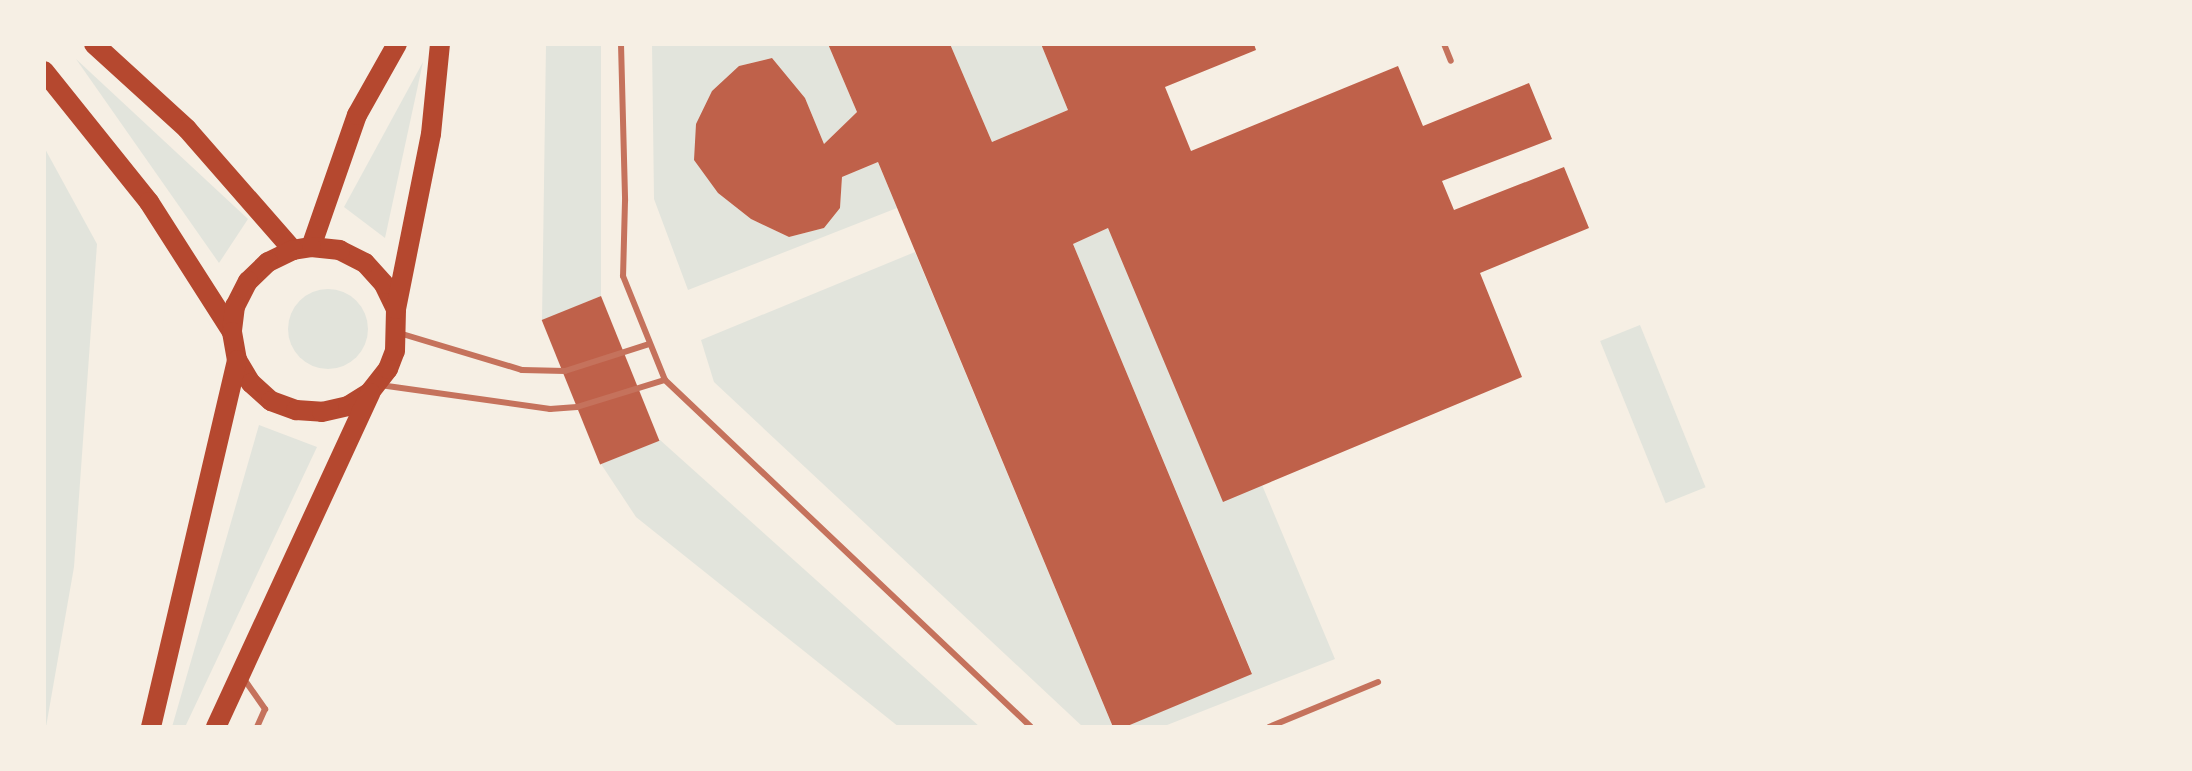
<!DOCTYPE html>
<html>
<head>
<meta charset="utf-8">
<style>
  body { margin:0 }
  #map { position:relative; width:2192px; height:771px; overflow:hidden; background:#f6efe4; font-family:Arial,sans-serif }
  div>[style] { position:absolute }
  .green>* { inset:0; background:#e2e4dc; transform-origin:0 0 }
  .round { border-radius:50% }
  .building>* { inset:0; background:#bf614a; transform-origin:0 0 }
  .service>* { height:6px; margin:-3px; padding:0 3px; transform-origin:3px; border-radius:3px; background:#c5725c }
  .primary>* { height:20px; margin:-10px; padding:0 10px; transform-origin:10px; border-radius:10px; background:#b5482f }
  span { translate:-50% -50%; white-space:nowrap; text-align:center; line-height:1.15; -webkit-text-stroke:8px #f6efe4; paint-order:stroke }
  .frame { position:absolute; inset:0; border:46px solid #f6efe4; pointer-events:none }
</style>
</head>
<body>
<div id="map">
  <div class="green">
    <i style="clip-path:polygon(546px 44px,601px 44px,601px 296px,542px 321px)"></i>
    <i style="clip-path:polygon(652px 44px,828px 44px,857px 112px,824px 144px,805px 98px,772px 58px,739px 66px,718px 193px,751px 219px,789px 237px,824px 228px,840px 208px,842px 177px,878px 162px,897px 208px,688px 290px,654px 199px)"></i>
    <i style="clip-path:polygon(950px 44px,1041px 44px,1068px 110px,992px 142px)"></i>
    <i style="clip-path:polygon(76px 59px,248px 219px,219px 263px)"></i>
    <i style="clip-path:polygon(423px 62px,385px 238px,344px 207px)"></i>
    <i style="clip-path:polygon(44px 147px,97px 244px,74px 567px,46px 727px)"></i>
    <i style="clip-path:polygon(1108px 228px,1262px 485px,1335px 659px,1162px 727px,1125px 727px,1252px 673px,1073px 244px)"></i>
    <i style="clip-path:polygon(915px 252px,1113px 727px,1083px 727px,714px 382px,701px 340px)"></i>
    <i class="round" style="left:288px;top:289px;width:80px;height:80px"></i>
    <i style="left:1640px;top:325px;width:175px;height:43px;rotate:68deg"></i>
    <i style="clip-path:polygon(259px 425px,317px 447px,185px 727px,172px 727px)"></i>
    <i style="clip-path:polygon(660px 440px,980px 727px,899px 727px,636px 517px,601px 464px)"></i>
  </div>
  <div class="building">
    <i style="clip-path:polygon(828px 44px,950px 44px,992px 142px,1068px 110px,1041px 44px,1254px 44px,1256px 50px,1165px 87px,1191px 151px,1398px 66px,1423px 126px,1529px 83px,1552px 139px,1442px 181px,1454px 210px,1564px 167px,1589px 228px,1480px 273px,1522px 377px,1223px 502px,1108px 228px,1073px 244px,1252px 674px,1125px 727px,1113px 727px,878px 162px,842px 177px,840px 208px,824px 228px,789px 237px,751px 219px,718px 193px,694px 160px,696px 124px,712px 91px,739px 66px,772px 58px,805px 98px,824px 144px,857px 112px)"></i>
    <i style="left:601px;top:296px;width:156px;height:64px;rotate:68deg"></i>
  </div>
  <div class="service">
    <i style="left:621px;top:44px;width:157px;rotate:88.5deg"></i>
    <i style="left:625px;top:201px;width:75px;rotate:91.5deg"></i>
    <i style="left:623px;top:276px;width:112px;rotate:68deg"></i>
    <i style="left:665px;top:380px;width:504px;rotate:43.47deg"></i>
    <i style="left:1444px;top:44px;width:18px;rotate:68deg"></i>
    <i style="left:399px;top:333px;width:128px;rotate:16.7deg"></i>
    <i style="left:522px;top:370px;width:43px;rotate:1.3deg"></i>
    <i style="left:565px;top:371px;width:88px;rotate:-17.8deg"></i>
    <i style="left:380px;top:385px;width:172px;rotate:8deg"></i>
    <i style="left:550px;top:409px;width:27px;rotate:-4deg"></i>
    <i style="left:577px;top:407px;width:92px;rotate:-17.1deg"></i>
    <i style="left:244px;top:679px;width:37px;rotate:55deg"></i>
    <i style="left:265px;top:709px;width:20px;rotate:114deg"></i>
    <i style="left:1269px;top:727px;width:118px;rotate:-22.4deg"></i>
  </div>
  <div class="primary">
    <i style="left:94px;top:44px;width:126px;rotate:42.4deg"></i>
    <i style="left:187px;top:129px;width:161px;rotate:48.8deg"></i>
    <i style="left:44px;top:71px;width:168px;rotate:51.3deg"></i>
    <i style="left:149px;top:202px;width:154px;rotate:57.4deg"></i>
    <i style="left:311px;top:247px;width:140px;rotate:-70.8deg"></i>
    <i style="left:357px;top:115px;width:81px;rotate:-60.6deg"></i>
    <i style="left:396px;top:309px;width:28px;rotate:-116deg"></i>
    <i style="left:384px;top:284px;width:28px;rotate:-132deg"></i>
    <i style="left:365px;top:263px;width:28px;rotate:-153deg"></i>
    <i style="left:340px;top:250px;width:29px;rotate:-174deg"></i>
    <i style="left:311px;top:247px;width:18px;rotate:171deg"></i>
    <i style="left:293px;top:250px;width:28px;rotate:154deg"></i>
    <i style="left:268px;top:262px;width:28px;rotate:136deg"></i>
    <i style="left:248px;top:281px;width:28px;rotate:117deg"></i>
    <i style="left:235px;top:306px;width:26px;rotate:97deg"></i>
    <i style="left:232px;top:332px;width:28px;rotate:80deg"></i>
    <i style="left:237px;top:360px;width:27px;rotate:59deg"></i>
    <i style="left:251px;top:383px;width:27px;rotate:42deg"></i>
    <i style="left:271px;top:401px;width:27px;rotate:20deg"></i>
    <i style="left:296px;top:410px;width:26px;rotate:4deg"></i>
    <i style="left:322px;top:412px;width:27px;rotate:-13deg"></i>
    <i style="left:348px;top:406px;width:26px;rotate:-32deg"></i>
    <i style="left:370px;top:392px;width:29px;rotate:-52deg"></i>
    <i style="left:388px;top:369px;width:19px;rotate:-69deg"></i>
    <i style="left:395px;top:351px;width:42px;rotate:-88.6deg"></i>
    <i style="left:396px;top:309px;width:178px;rotate:-78.7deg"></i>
    <i style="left:431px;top:134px;width:90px;rotate:-84.3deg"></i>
    <i style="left:151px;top:727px;width:377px;rotate:-76.8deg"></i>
    <i style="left:216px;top:727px;width:368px;rotate:-65.2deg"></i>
  </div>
  <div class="frame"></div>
</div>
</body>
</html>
